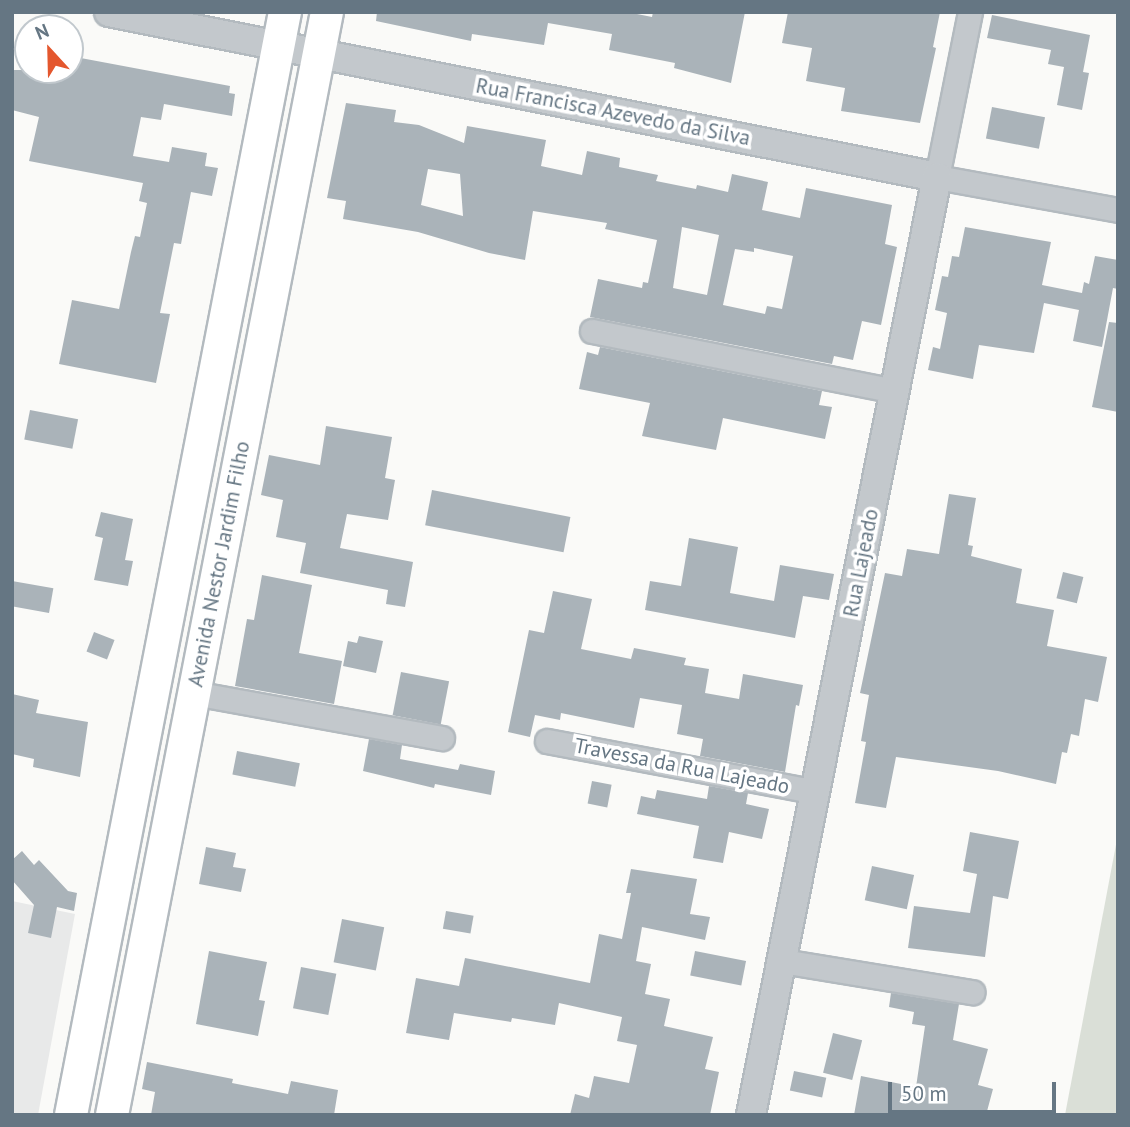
<!DOCTYPE html>
<html>
<head>
<meta charset="utf-8">
<style>
  body { margin:0 }
  #map { position:relative; width:1130px; height:1127px; overflow:hidden; background:#fafaf8; font-family:"PT Sans",sans-serif }
  div>[style] { position:absolute }
  .built>* { inset:0; background:#e8e9e9 }
  .green>* { inset:0; background:#dadfd7 }
  .building>* { inset:0; background:#aab3b9; transform-origin:0 0 }
  .roads { filter:drop-shadow(2px 0 #b3babf) drop-shadow(-2px 0 #b3babf) drop-shadow(0 2px #b3babf) drop-shadow(0 -2px #b3babf) }
  .minor>* { height:23px; margin:-11.5px; padding:0 11.5px; transform-origin:11.5px; border-radius:11.5px; background:#c3c8cc }
  .tertiary>* { height:28px; margin:-14px; padding:0 14px; transform-origin:14px; border-radius:14px; background:#c3c8cc }
  .secondary>* { height:32px; margin:-16px; padding:0 16px; transform-origin:16px; border-radius:16px; background:#fff }
  span { translate:-50% -50%; white-space:nowrap; text-align:center; line-height:1.15; -webkit-text-stroke:7px #fff; paint-order:stroke }
  .street-label { font-size:21px; color:#657683 }
  .frame { position:absolute; inset:0; border:14px solid #657683; pointer-events:none }
  .north { position:absolute; left:14px; top:14px; width:70px; height:70px; box-sizing:border-box; background:#fff; border:2px solid #c1c8cd; border-radius:50%; rotate:338deg; font-size:19px; font-weight:700; line-height:28px; text-align:center; color:#657683 }
  .north::after { content:''; display:block; margin:auto; width:24px; height:32px; background:#e4572e; clip-path:polygon(50% 0,100% 100%,50% 72%,0 100%) }
  .scale { position:absolute; left:888px; top:1082px; width:168px; height:32px; box-sizing:border-box; border:4px solid #657683; border-top:0; padding-left:9px; font-size:21px; line-height:24px; white-space:nowrap; color:#657683; -webkit-text-stroke:5px #fff; paint-order:stroke }
</style>
</head>
<body>
<div id="map">
  <div class="built">
    <i style="clip-path:polygon(12px 901px,75px 914px,38px 1115px,12px 1115px)"></i>
  </div>
  <div class="green">
    <i style="clip-path:polygon(1118px 834px,1118px 1115px,1065px 1115px)"></i>
  </div>
  <div class="building">
    <i style="clip-path:polygon(377px 12px,627px 12px,652px 17px,653px 12px,745px 12px,731px 83px,674px 68px,675px 63px,609px 50px,612px 34px,548px 23px,544px 45px,472px 34px,471px 41px,376px 21px)"></i>
    <i style="clip-path:polygon(788px 12px,940px 12px,933px 47px,936px 48px,920px 123px,841px 111px,845px 88px,806px 81px,812px 48px,782px 43px)"></i>
    <i style="clip-path:polygon(992px 15px,1090px 35px,1083px 72px,1089px 73px,1082px 110px,1057px 105px,1064px 67px,1048px 64px,1051px 50px,987px 38px)"></i>
    <i style="clip-path:polygon(70px 56px,230px 86px,229px 93px,235px 94px,232px 116px,164px 104px,161px 120px,141px 117px,133px 156px,169px 162px,172px 147px,207px 153px,205px 166px,218px 168px,212px 196px,191px 192px,181px 244px,174px 243px,160px 313px,170px 314px,156px 383px,59px 364px,72px 300px,119px 309px,131px 252px,135px 236px,140px 237px,147px 203px,139px 201px,143px 183px,29px 161px,39px 117px,12px 110px,12px 70px,70px 70px)"></i>
    <i style="clip-path:polygon(evenodd,346px 103px,396px 110px,394px 122px,419px 125px,464px 143px,467px 126px,546px 140px,541px 166px,582px 175px,587px 151px,620px 158px,619px 167px,658px 175px,656px 181px,696px 189px,697px 185px,728px 192px,732px 174px,768px 182px,762px 210px,800px 218px,806px 188px,892px 205px,885px 244px,897px 247px,881px 325px,862px 321px,853px 360px,834px 356px,832px 364px,590px 317px,598px 279px,642px 288px,643px 282px,648px 283px,657px 240px,605px 229px,607px 223px,533px 211px,525px 260px,489px 253px,418px 232px,343px 219px,346px 201px,327px 198px,346px 103px,428px 169px,460px 174px,463px 216px,421px 205px,428px 169px,346px 103px,682px 227px,719px 235px,707px 295px,673px 288px,682px 227px,346px 103px,754px 248px,793px 256px,782px 309px,767px 306px,765px 314px,723px 305px,735px 249px,754px 252px,754px 248px)"></i>
    <i style="left:992px;top:107px;width:54px;height:32px;rotate:11deg"></i>
    <i style="clip-path:polygon(965px 227px,1051px 242px,1042px 285px,1082px 293px,1084px 282px,1089px 284px,1095px 256px,1118px 260px,1118px 289px,1113px 288px,1102px 347px,1073px 341px,1079px 310px,1044px 303px,1034px 353px,979px 345px,973px 379px,928px 370px,933px 347px,940px 349px,947px 313px,935px 310px,942px 276px,948px 277px,952px 256px,959px 257px)"></i>
    <i style="clip-path:polygon(1109px 322px,1118px 323px,1118px 412px,1092px 407px)"></i>
    <i style="clip-path:polygon(600px 347px,822px 391px,819px 405px,832px 407px,825px 439px,723px 418px,716px 450px,642px 436px,650px 403px,579px 389px,587px 352px,598px 355px)"></i>
    <i style="left:30px;top:410px;width:49px;height:30px;rotate:11deg"></i>
    <i style="clip-path:polygon(326px 426px,392px 437px,385px 478px,395px 480px,388px 520px,347px 514px,340px 548px,413px 562px,405px 607px,386px 604px,388px 590px,300px 573px,306px 543px,276px 537px,283px 500px,261px 495px,269px 455px,320px 465px)"></i>
    <i style="left:432px;top:490px;width:141px;height:36px;rotate:11deg"></i>
    <i style="clip-path:polygon(949px 494px,976px 498px,968px 545px,973px 546px,971px 556px,1022px 569px,1016px 603px,1054px 610px,1047px 646px,1107px 657px,1098px 702px,1085px 699px,1079px 736px,1071px 734px,1067px 753px,1062px 752px,1056px 784px,998px 771px,896px 757px,886px 808px,855px 803px,866px 742px,861px 741px,869px 695px,860px 693px,885px 573px,902px 576px,907px 549px,939px 554px)"></i>
    <i style="clip-path:polygon(101px 512px,133px 519px,125px 560px,133px 561px,128px 586px,94px 580px,103px 538px,95px 536px)"></i>
    <i style="clip-path:polygon(689px 538px,738px 547px,730px 593px,774px 601px,780px 565px,834px 574px,829px 600px,803px 596px,795px 638px,645px 610px,650px 581px,681px 586px)"></i>
    <i style="left:1063px;top:572px;width:21px;height:27px;rotate:14deg"></i>
    <i style="clip-path:polygon(262px 575px,312px 585px,299px 653px,342px 661px,334px 704px,235px 686px,247px 619px,254px 620px)"></i>
    <i style="left:12px;top:581px;width:42px;height:25px;rotate:10deg"></i>
    <i style="clip-path:polygon(553px 591px,592px 599px,581px 649px,631px 659px,634px 648px,686px 658px,684px 665px,709px 669px,705px 693px,739px 699px,743px 674px,803px 685px,799px 706px,796px 705px,785px 772px,700px 756px,703px 739px,677px 734px,682px 705px,640px 698px,634px 728px,561px 713px,560px 720px,535px 715px,530px 737px,508px 732px,529px 630px,544px 633px)"></i>
    <i style="left:94px;top:632px;width:22px;height:21px;rotate:21deg"></i>
    <i style="clip-path:polygon(359px 636px,383px 641px,376px 673px,343px 666px,348px 641px,357px 643px)"></i>
    <i style="left:401px;top:672px;width:49px;height:44px;rotate:11deg"></i>
    <i style="clip-path:polygon(12px 694px,39px 700px,36px 713px,88px 722px,80px 777px,33px 767px,34px 759px,12px 754px)"></i>
    <i style="clip-path:polygon(369px 739px,402px 745px,400px 759px,458px 770px,460px 764px,495px 771px,491px 795px,435px 784px,434px 788px,363px 771px)"></i>
    <i style="left:237px;top:751px;width:64px;height:24px;rotate:11deg"></i>
    <i style="left:592px;top:781px;width:20px;height:23px;rotate:11deg"></i>
    <i style="clip-path:polygon(709px 786px,748px 793px,746px 804px,769px 809px,762px 839px,729px 832px,723px 863px,693px 858px,699px 826px,637px 814px,641px 796px,655px 799px,657px 790px,707px 799px)"></i>
    <i style="clip-path:polygon(970px 832px,1019px 841px,1008px 899px,993px 896px,985px 957px,908px 948px,914px 906px,970px 913px,977px 874px,963px 871px)"></i>
    <i style="clip-path:polygon(206px 847px,236px 853px,233px 867px,246px 869px,241px 892px,199px 884px)"></i>
    <i style="clip-path:polygon(22px 851px,34px 865px,39px 860px,68px 891px,77px 893px,74px 911px,57px 907px,51px 938px,28px 933px,34px 905px,12px 880px,12px 860px)"></i>
    <i style="left:872px;top:866px;width:43px;height:35px;rotate:12deg"></i>
    <i style="clip-path:polygon(631px 869px,697px 879px,690px 914px,710px 917px,705px 940px,642px 927px,636px 961px,651px 964px,645px 994px,670px 999px,664px 1026px,713px 1037px,705px 1069px,719px 1072px,710px 1115px,570px 1115px,575px 1094px,589px 1098px,594px 1076px,629px 1083px,637px 1045px,617px 1041px,622px 1017px,559px 1003px,555px 1025px,512px 1018px,511px 1022px,454px 1013px,449px 1040px,406px 1033px,416px 978px,459px 986px,465px 958px,590px 983px,599px 934px,622px 939px,631px 893px,626px 893px)"></i>
    <i style="left:446px;top:911px;width:28px;height:18px;rotate:10deg"></i>
    <i style="left:342px;top:919px;width:43px;height:44px;rotate:11deg"></i>
    <i style="clip-path:polygon(209px 951px,267px 962px,259px 1000px,265px 1001px,258px 1036px,196px 1024px)"></i>
    <i style="left:695px;top:951px;width:52px;height:25px;rotate:11deg"></i>
    <i style="left:301px;top:967px;width:36px;height:42px;rotate:11deg"></i>
    <i style="clip-path:polygon(891px 993px,959px 1004px,953px 1040px,988px 1049px,978px 1085px,993px 1089px,986px 1115px,854px 1115px,861px 1076px,916px 1087px,925px 1026px,912px 1024px,914px 1012px,889px 1007px)"></i>
    <i style="left:833px;top:1033px;width:30px;height:41px;rotate:14deg"></i>
    <i style="clip-path:polygon(147px 1062px,233px 1079px,232px 1083px,288px 1094px,291px 1081px,338px 1090px,334px 1115px,151px 1115px,155px 1092px,142px 1089px)"></i>
    <i style="left:794px;top:1071px;width:33px;height:20px;rotate:12deg"></i>
  </div>
  <div class="roads">
    <div class="minor">
      <i style="left:970px;top:12px;width:168px;rotate:101.3deg"></i>
      <i style="left:937px;top:177px;width:184px;rotate:10.3deg"></i>
      <i style="left:592px;top:331px;width:309px;rotate:11.2deg"></i>
      <i style="left:194px;top:693px;width:252px;rotate:10.3deg"></i>
      <i style="left:547px;top:741px;width:274px;rotate:10.7deg"></i>
      <i style="left:782px;top:961px;width:193px;rotate:9.3deg"></i>
    </div>
    <div class="tertiary">
      <i style="left:109px;top:12px;width:844px;rotate:11.27deg"></i>
      <i style="left:937px;top:177px;width:956px;rotate:101.22deg"></i>
    </div>
    <div class="secondary">
      <i style="left:71px;top:1115px;width:1124px;rotate:-79.02deg"></i>
      <i style="left:112px;top:1115px;width:1124px;rotate:-78.97deg"></i>
    </div>
  </div>
  <div class="street-label">
    <span style="left:613px;top:112px;rotate:11deg">Rua Francisca Azevedo da Silva</span>
    <span style="left:861px;top:563px;rotate:-79deg">Rua Lajeado</span>
    <span style="left:219px;top:564px;rotate:-79deg">Avenida Nestor Jardim Filho</span>
    <span style="left:682px;top:766px;rotate:11deg">Travessa da Rua Lajeado</span>
  </div>
  <div class="frame"></div>
  <div class="north">N</div>
  <div class="scale">50 m</div>
</div>
</body>
</html>
